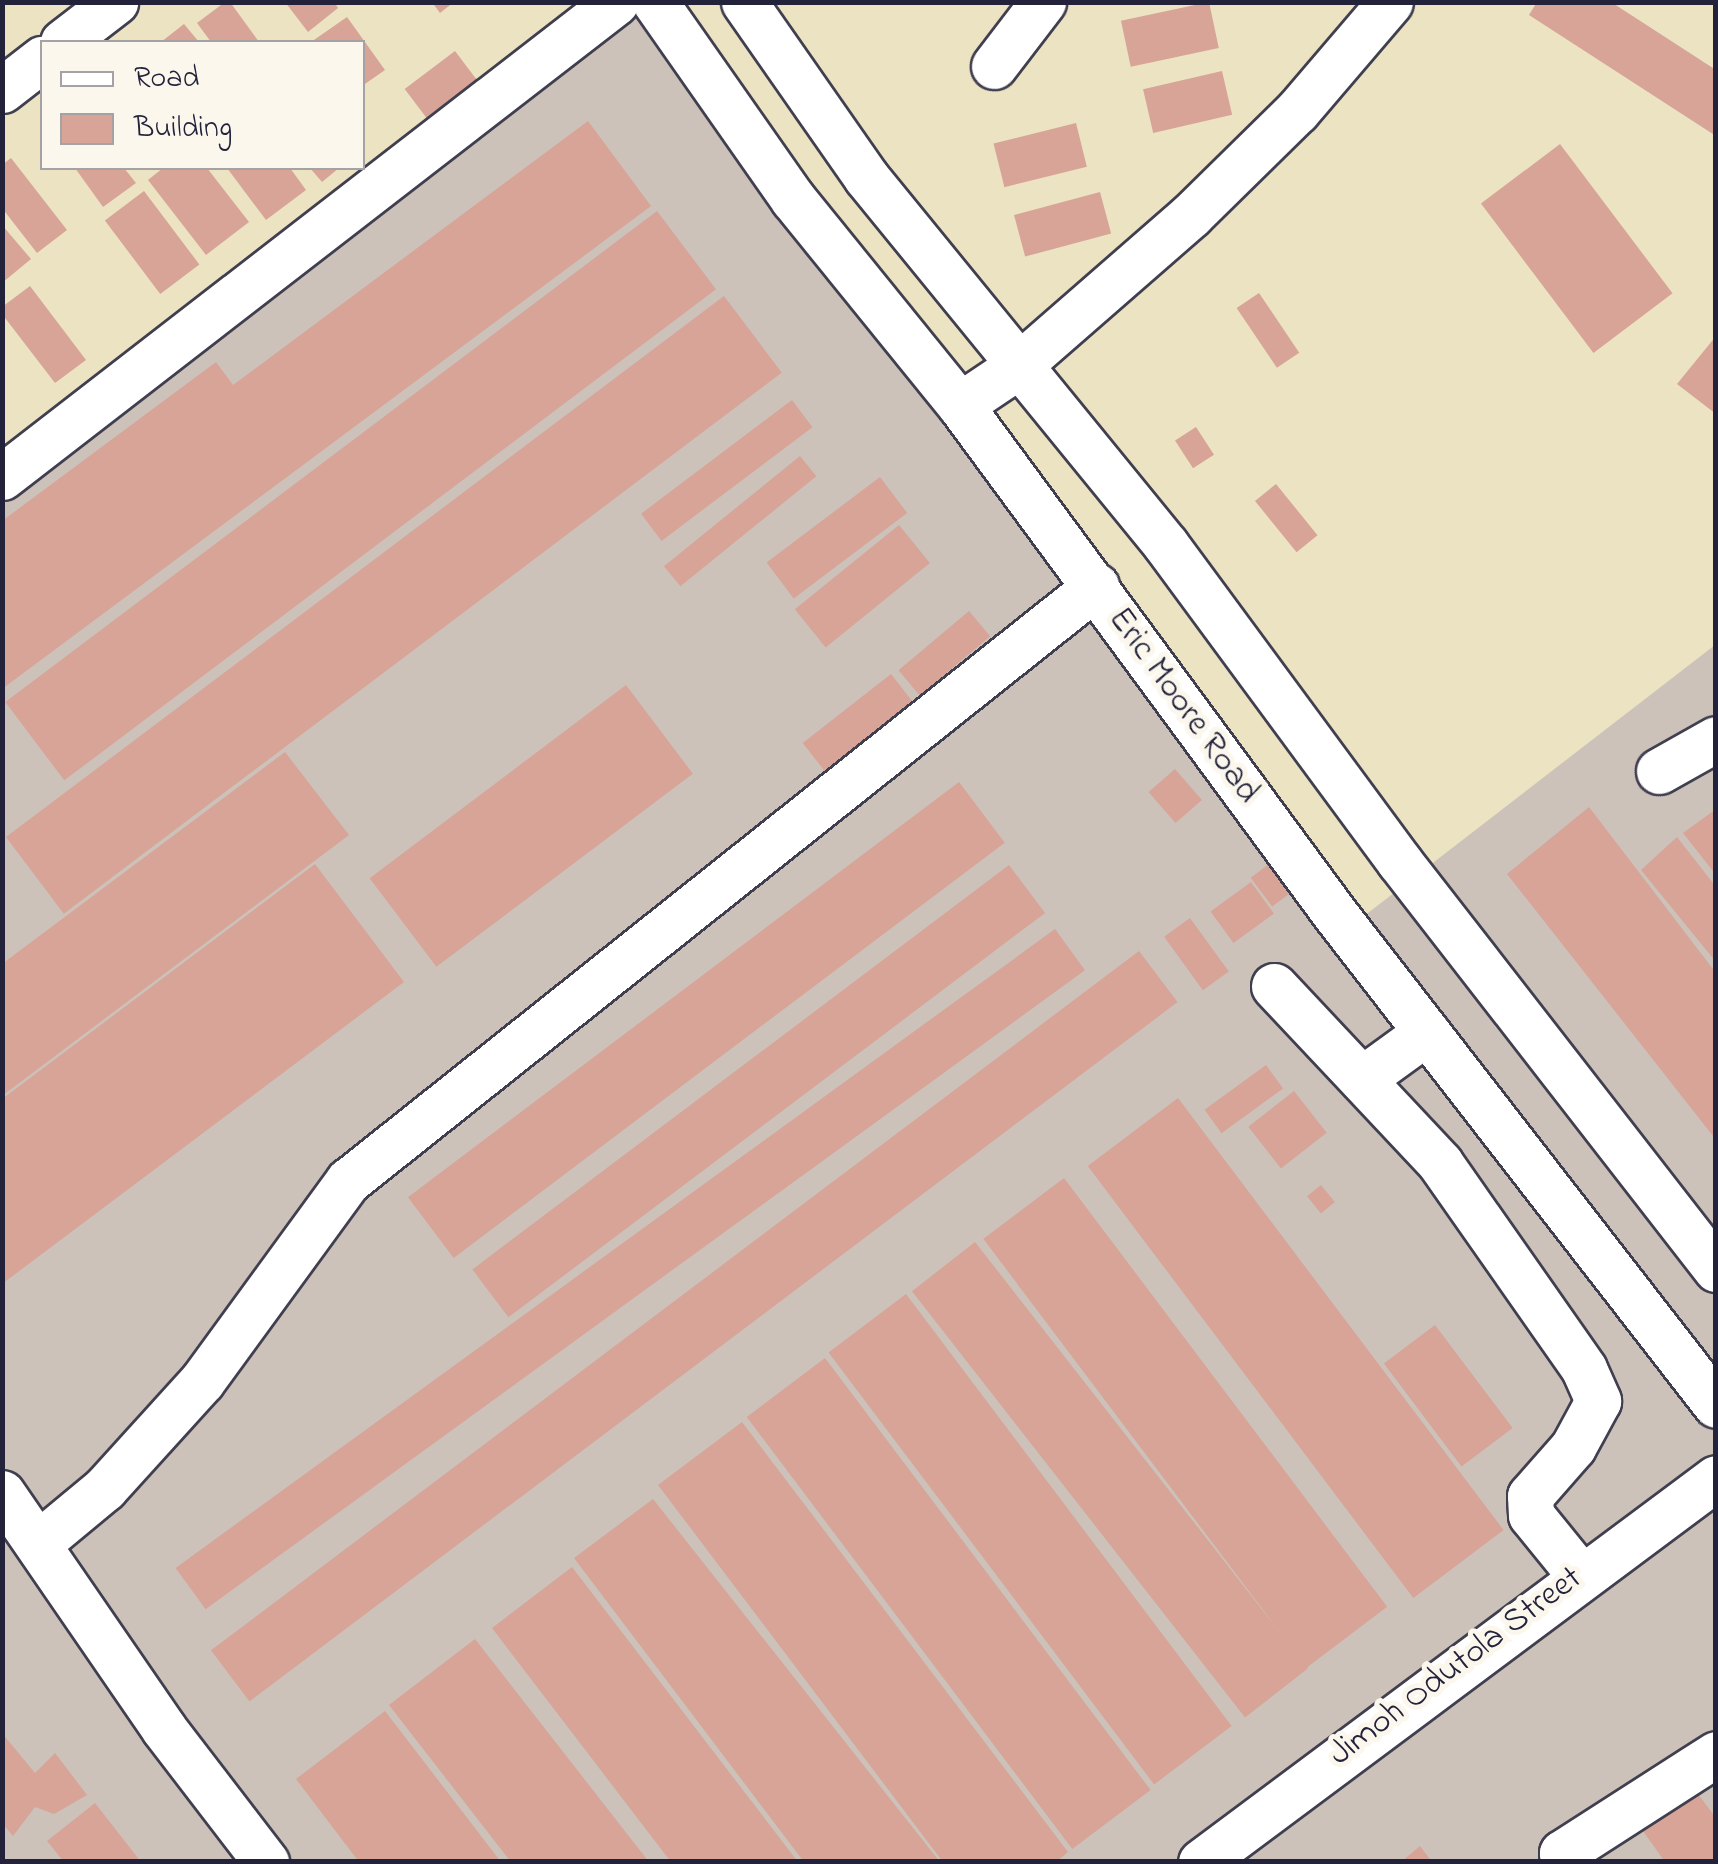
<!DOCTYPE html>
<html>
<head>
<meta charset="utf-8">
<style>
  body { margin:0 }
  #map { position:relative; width:1718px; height:1864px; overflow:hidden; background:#ece3c3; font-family:"Indie Flower",sans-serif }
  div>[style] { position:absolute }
  .industrial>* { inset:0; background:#ccc2b9 }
  .building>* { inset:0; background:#d7a497; transform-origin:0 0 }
  .roads { filter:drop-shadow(2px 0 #403f4f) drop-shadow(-2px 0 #403f4f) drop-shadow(0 2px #403f4f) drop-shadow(0 -2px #403f4f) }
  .minor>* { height:45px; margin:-22.5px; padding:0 22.5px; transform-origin:22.5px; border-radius:22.5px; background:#fff }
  span { translate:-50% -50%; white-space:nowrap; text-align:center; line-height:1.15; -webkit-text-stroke:10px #fbf7ec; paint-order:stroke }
  .street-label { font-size:35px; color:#22223b }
  .frame { position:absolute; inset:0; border:5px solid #22223b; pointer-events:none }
  .legend { position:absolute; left:40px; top:40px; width:325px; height:130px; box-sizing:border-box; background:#fbf7ec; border:2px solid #a4a2a5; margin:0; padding:12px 18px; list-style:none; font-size:30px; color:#22223b }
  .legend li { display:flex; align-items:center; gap:20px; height:50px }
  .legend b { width:50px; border:2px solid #a4a2a5 }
</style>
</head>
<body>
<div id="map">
  <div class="industrial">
    <i style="clip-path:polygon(585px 3px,648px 3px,1355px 923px,1715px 645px,1715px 1861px,3px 1862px,3px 446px)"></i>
  </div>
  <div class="building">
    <i style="clip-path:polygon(225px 2px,230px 2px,259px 42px,211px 42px,197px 23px)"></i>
    <i style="clip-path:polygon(285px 2px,334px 2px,338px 8px,308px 32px)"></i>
    <i style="clip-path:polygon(432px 2px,454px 2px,440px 13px)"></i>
    <i style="left:1209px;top:2px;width:47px;height:90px;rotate:78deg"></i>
    <i style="clip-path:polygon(1537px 2px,1611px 2px,1716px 70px,1716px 136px,1529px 15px)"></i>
    <i style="clip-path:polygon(347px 17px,385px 70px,362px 86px,362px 42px,311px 42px)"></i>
    <i style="clip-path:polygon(184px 24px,199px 42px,161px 42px)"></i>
    <i style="left:455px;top:51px;width:38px;height:63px;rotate:53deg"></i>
    <i style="left:1222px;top:71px;width:45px;height:81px;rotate:77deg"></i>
    <i style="clip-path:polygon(588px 121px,651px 206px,2px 689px,2px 521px,216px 362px,233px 385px)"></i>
    <i style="left:1076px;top:123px;width:45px;height:85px;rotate:76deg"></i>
    <i style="left:1560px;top:144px;width:187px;height:99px;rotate:53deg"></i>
    <i style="clip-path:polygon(11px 158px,67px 230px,37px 253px,2px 208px,2px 165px)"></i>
    <i style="clip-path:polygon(75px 168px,124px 168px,136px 183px,103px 207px)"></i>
    <i style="clip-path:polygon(163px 168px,207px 168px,249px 222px,206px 255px,148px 180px)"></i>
    <i style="clip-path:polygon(227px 168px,290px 168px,306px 190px,266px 220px)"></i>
    <i style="clip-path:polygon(310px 168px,339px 168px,322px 182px)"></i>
    <i style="left:144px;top:191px;width:92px;height:49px;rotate:53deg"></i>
    <i style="left:1100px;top:192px;width:43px;height:89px;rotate:75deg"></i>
    <i style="left:657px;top:211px;width:98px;height:816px;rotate:53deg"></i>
    <i style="clip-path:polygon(2px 225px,31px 259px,2px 283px)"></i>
    <i style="clip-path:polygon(30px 286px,86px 360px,55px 383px,2px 314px,2px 307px)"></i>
    <i style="left:1259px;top:293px;width:72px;height:27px;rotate:56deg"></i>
    <i style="left:724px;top:296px;width:96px;height:899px;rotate:53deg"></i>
    <i style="clip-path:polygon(1716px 336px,1716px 414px,1677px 384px)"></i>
    <i style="left:792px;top:400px;width:34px;height:189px;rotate:53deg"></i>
    <i style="left:1196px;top:427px;width:33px;height:25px;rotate:57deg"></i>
    <i style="left:800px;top:456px;width:26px;height:175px;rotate:51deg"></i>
    <i style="left:880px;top:477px;width:45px;height:142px;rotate:53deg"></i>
    <i style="left:1276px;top:484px;width:66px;height:27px;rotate:51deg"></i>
    <i style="left:899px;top:525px;width:49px;height:134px;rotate:51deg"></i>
    <i style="left:969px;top:611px;width:33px;height:92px;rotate:50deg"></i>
    <i style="left:891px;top:674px;width:39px;height:112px;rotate:52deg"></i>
    <i style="left:626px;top:685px;width:111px;height:321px;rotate:53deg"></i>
    <i style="clip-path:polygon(285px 752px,349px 835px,2px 1096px,2px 964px)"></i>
    <i style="left:1175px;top:769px;width:41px;height:35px;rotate:49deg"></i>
    <i style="left:959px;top:782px;width:76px;height:690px;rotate:53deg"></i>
    <i style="clip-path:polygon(1589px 807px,1716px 973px,1713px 1136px,1507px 874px)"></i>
    <i style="clip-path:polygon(1716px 809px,1716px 875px,1683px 833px)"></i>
    <i style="clip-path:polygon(1677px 837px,1716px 887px,1716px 962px,1641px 870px)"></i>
    <i style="clip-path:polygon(315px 864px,404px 982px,2px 1284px,2px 1099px)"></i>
    <i style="left:1269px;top:864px;width:36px;height:23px;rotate:53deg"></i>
    <i style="left:1009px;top:865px;width:60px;height:672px;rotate:53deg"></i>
    <i style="left:1251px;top:882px;width:39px;height:50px;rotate:54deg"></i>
    <i style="left:1190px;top:918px;width:66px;height:32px;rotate:54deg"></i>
    <i style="left:1055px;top:929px;width:51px;height:1087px;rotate:54deg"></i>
    <i style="left:1139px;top:951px;width:64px;height:1162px;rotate:53deg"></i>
    <i style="left:1266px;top:1065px;width:29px;height:76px;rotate:54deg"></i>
    <i style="left:1294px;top:1091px;width:53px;height:58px;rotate:52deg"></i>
    <i style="left:1178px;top:1098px;width:541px;height:113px;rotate:53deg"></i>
    <i style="left:1064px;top:1178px;width:537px;height:101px;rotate:53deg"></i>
    <i style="left:1321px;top:1185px;width:22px;height:18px;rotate:51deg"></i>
    <i style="left:975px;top:1242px;width:541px;height:80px;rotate:52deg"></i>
    <i style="left:906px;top:1294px;width:541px;height:97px;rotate:53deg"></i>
    <i style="left:1435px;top:1325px;width:129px;height:64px;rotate:53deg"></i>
    <i style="left:825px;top:1358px;width:541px;height:98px;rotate:53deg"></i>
    <i style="clip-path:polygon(742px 1422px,1068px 1852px,1056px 1862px,943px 1862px,658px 1485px)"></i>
    <i style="clip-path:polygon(653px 1499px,940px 1862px,804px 1862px,574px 1558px)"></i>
    <i style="clip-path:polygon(572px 1567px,798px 1862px,671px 1862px,492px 1628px)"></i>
    <i style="clip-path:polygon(475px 1639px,649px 1862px,511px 1862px,389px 1705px)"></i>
    <i style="clip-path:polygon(385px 1711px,501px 1862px,359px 1862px,296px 1779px)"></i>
    <i style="clip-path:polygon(2px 1733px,35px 1773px,55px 1753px,87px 1795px,54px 1814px,35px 1807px,13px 1836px,2px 1823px)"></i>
    <i style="clip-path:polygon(1692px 1786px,1716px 1818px,1716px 1862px,1665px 1862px,1638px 1824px)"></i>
    <i style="clip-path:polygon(95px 1803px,141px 1862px,64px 1862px,47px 1841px)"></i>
    <i style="clip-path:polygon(1420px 1846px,1432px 1862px,1401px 1862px)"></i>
  </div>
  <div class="roads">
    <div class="minor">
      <i style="left:655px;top:2px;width:241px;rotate:55deg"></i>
      <i style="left:793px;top:199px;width:265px;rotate:51deg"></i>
      <i style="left:960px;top:405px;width:632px;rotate:53.62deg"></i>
      <i style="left:1335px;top:914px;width:621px;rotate:52.19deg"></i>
      <i style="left:744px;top:2px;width:213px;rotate:55.1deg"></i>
      <i style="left:866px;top:177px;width:475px;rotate:50.8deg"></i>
      <i style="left:1166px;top:545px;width:393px;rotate:53.6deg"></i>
      <i style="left:1399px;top:861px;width:517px;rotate:52.15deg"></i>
      <i style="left:63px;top:42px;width:66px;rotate:-37.6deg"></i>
      <i style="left:994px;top:66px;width:81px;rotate:-52.6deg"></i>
      <i style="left:2px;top:90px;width:51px;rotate:-37.8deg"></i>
      <i style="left:960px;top:405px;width:70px;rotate:-33.9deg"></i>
      <i style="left:1018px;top:366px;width:230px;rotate:-41.1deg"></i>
      <i style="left:1191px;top:215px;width:148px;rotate:-44.5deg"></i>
      <i style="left:1297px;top:111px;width:143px;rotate:-49.5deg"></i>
      <i style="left:2px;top:477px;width:776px;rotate:-37.73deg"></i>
      <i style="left:1659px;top:771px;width:65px;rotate:-29.3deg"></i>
      <i style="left:1274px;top:986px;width:243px;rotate:46.8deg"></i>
      <i style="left:1440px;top:1163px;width:251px;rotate:55deg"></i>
      <i style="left:1584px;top:1369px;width:35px;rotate:66deg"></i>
      <i style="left:1598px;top:1401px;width:52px;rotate:118.5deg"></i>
      <i style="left:1573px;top:1447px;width:65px;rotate:131.3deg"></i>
      <i style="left:1530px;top:1496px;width:19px;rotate:87deg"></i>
      <i style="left:1531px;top:1515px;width:76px;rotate:50.9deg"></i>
      <i style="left:1362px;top:1079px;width:80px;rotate:-35.9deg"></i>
      <i style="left:2px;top:1493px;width:286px;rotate:55.5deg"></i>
      <i style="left:164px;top:1729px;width:168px;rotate:52.5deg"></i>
      <i style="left:40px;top:1542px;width:85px;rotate:-39.7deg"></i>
      <i style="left:105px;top:1488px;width:144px;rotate:-47.8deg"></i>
      <i style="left:202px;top:1381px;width:248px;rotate:-53.9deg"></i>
      <i style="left:348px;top:1181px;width:956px;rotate:-38.5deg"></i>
      <i style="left:1201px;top:1862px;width:642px;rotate:-36.71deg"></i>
      <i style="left:1570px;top:1862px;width:12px;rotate:-132deg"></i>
      <i style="left:1562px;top:1853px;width:183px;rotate:-32.7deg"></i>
    </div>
  </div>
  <div class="street-label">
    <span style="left:1183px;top:706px;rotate:54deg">Eric Moore Road</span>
    <span style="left:1456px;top:1667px;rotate:-37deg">Jimoh Odutola Street</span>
  </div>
  <div class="frame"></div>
  <ul class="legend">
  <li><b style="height:12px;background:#fff"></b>Road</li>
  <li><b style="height:28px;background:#d7a497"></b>Building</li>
  </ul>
</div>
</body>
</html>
